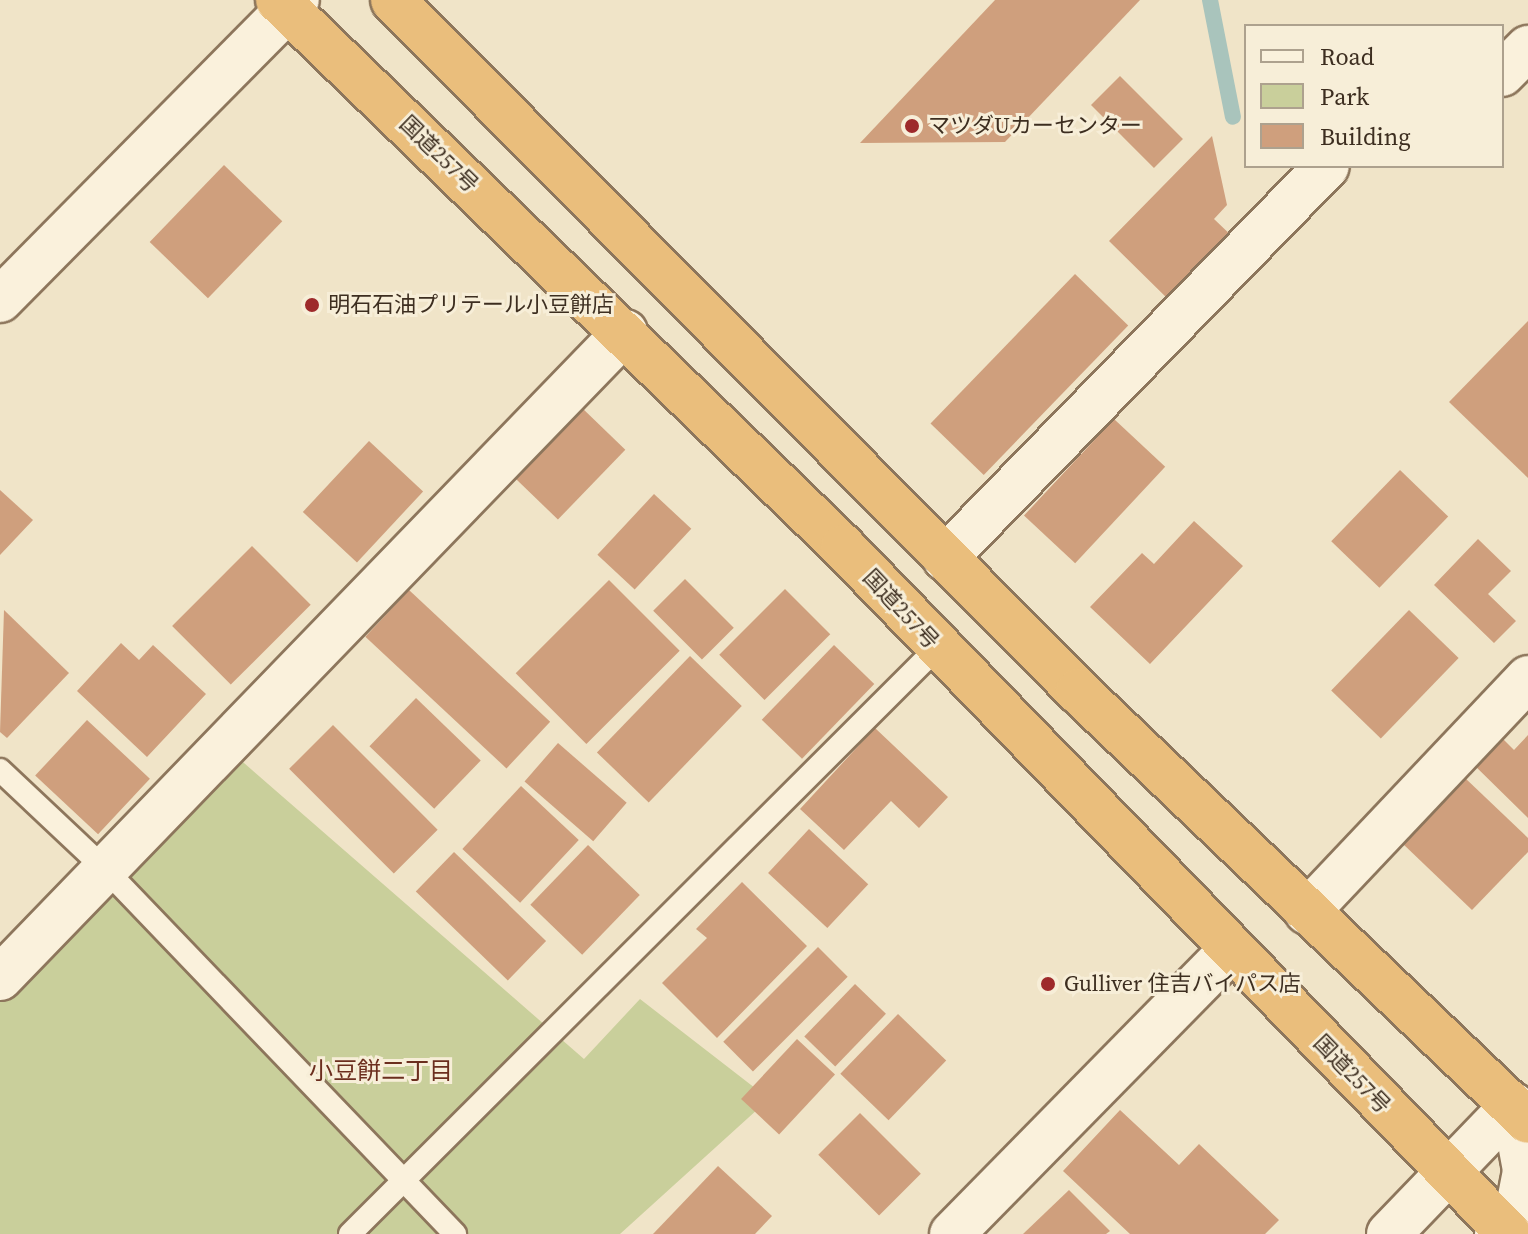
<!DOCTYPE html>
<html>
<head>
<meta charset="utf-8">
<style>
  body { margin:0 }
  #map { position:relative; width:1528px; height:1234px; overflow:hidden; background:#f0e4c8; font-family:"Source Serif 4","Noto Sans JP",serif }
  div>[style] { position:absolute }
  .green>* { inset:0; background:#c9cf9b }
  .stream>* { height:16px; margin:-8px; padding:0 8px; transform-origin:8px; border-radius:8px; background:#a9c4bc }
  .building>* { inset:0; background:#cf9f7d; transform-origin:0 0 }
  .roads { filter:drop-shadow(2px 0 #8d765c) drop-shadow(-2px 0 #8d765c) drop-shadow(0 2px #8d765c) drop-shadow(0 -2px #8d765c) }
  .service>* { height:22px; margin:-11px; padding:0 11px; transform-origin:11px; border-radius:11px; background:#faf1dc }
  .minor>* { height:44px; margin:-22px; padding:0 22px; transform-origin:22px; border-radius:22px; background:#faf1dc }
  .tertiary>* { height:44px; margin:-22px; padding:0 22px; transform-origin:22px; border-radius:22px; background:#faf1dc }
  .trunk>* { height:44px; margin:-22px; padding:0 22px; transform-origin:22px; border-radius:22px; background:#eabe7c }
  .dots>* { width:22px; height:22px; translate:-50% -50%; box-sizing:border-box; border:4px solid #f7eed8; border-radius:50% }
  span { translate:-50% -50%; white-space:nowrap; text-align:center; line-height:1.15; -webkit-text-stroke:6px #f7eed8; paint-order:stroke }
  .poi-label { font-size:22px; color:#3d2e20 }
  .left { translate:0 -50%; text-align:left }
  .street-label { font-size:22px; color:#3d2e20 }
  .neighbourhood-label { font-size:24px; color:#6b2e1e }
  .legend { position:absolute; left:1244px; top:24px; width:260px; height:144px; box-sizing:border-box; background:#f7eed8; border:2px solid #ada18e; margin:0; padding:10px 14px; list-style:none; font-size:24px; color:#3d2e20 }
  .legend li { display:flex; align-items:center; gap:16px; height:40px }
  .legend b { width:40px; border:2px solid #ada18e }
</style>
</head>
<body>
<div id="map">
  <div class="green">
    <i style="clip-path:polygon(236px 756px,584px 1059px,640px 999px,769px 1099px,620px 1234px,0 1234px,0 996px)"></i>
  </div>
  <div class="stream">
    <i style="left:1210px;top:0;width:119px;rotate:78.9deg"></i>
  </div>
  <div class="building">
    <i style="clip-path:polygon(995px 0,1140px 0,1005px 142px,860px 143px)"></i>
    <i style="left:1120px;top:76px;width:89px;height:41px;rotate:45deg"></i>
    <i style="clip-path:polygon(1212px 136px,1227px 205px,1214px 219px,1236px 240px,1174px 305px,1109px 241px)"></i>
    <i style="left:224px;top:165px;width:81px;height:107px;rotate:44deg"></i>
    <i style="left:1075px;top:274px;width:74px;height:208px;rotate:44deg"></i>
    <i style="clip-path:polygon(1528px 321px,1528px 478px,1449px 402px)"></i>
    <i style="left:580px;top:406px;width:63px;height:97px;rotate:44deg"></i>
    <i style="left:1114px;top:419px;width:70px;height:132px;rotate:43deg"></i>
    <i style="left:369px;top:441px;width:74px;height:97px;rotate:43deg"></i>
    <i style="left:1400px;top:470px;width:67px;height:99px;rotate:44deg"></i>
    <i style="clip-path:polygon(0 490px,33px 520px,0 555px)"></i>
    <i style="left:654px;top:494px;width:51px;height:83px;rotate:43deg"></i>
    <i style="clip-path:polygon(1194px 521px,1243px 566px,1150px 664px,1090px 607px,1142px 553px,1154px 564px)"></i>
    <i style="clip-path:polygon(1478px 539px,1511px 571px,1488px 594px,1516px 621px,1494px 643px,1434px 585px)"></i>
    <i style="left:252px;top:546px;width:83px;height:113px;rotate:45deg"></i>
    <i style="left:685px;top:579px;width:69px;height:45px;rotate:45deg"></i>
    <i style="left:609px;top:580px;width:100px;height:132px;rotate:45deg"></i>
    <i style="left:785px;top:589px;width:64px;height:93px;rotate:45deg"></i>
    <i style="left:409px;top:590px;width:193px;height:64px;rotate:43deg"></i>
    <i style="clip-path:polygon(4px 610px,69px 673px,7px 738px,0 732px)"></i>
    <i style="left:1409px;top:610px;width:69px;height:112px;rotate:44deg"></i>
    <i style="clip-path:polygon(121px 643px,139px 660px,153px 645px,206px 694px,147px 757px,77px 691px)"></i>
    <i style="left:834px;top:645px;width:56px;height:104px;rotate:44deg"></i>
    <i style="left:690px;top:656px;width:72px;height:134px;rotate:44deg"></i>
    <i style="left:416px;top:698px;width:90px;height:67px;rotate:44deg"></i>
    <i style="left:87px;top:720px;width:86px;height:76px;rotate:43deg"></i>
    <i style="left:333px;top:725px;width:148px;height:62px;rotate:45deg"></i>
    <i style="clip-path:polygon(875px 728px,948px 797px,919px 828px,891px 801px,844px 850px,800px 809px)"></i>
    <i style="clip-path:polygon(1498px 734px,1514px 750px,1528px 735px,1528px 818px,1470px 761px)"></i>
    <i style="left:558px;top:743px;width:91px;height:51px;rotate:41deg"></i>
    <i style="clip-path:polygon(1464px 777px,1528px 838px,1528px 852px,1472px 910px,1402px 843px)"></i>
    <i style="left:521px;top:786px;width:79px;height:86px;rotate:43deg"></i>
    <i style="left:809px;top:829px;width:81px;height:60px;rotate:43deg"></i>
    <i style="left:588px;top:845px;width:72px;height:83px;rotate:44deg"></i>
    <i style="left:454px;top:852px;width:128px;height:55px;rotate:44deg"></i>
    <i style="clip-path:polygon(742px 882px,807px 946px,717px 1038px,662px 983px,707px 938px,696px 929px)"></i>
    <i style="left:818px;top:947px;width:42px;height:134px;rotate:45deg"></i>
    <i style="left:855px;top:984px;width:43px;height:73px;rotate:44deg"></i>
    <i style="left:898px;top:1014px;width:67px;height:83px;rotate:44deg"></i>
    <i style="left:797px;top:1039px;width:52px;height:82px;rotate:43deg"></i>
    <i style="clip-path:polygon(1120px 1110px,1179px 1165px,1199px 1144px,1279px 1220px,1265px 1234px,1130px 1234px,1063px 1171px)"></i>
    <i style="left:860px;top:1113px;width:86px;height:59px;rotate:45deg"></i>
    <i style="clip-path:polygon(718px 1166px,772px 1216px,755px 1234px,653px 1234px)"></i>
    <i style="clip-path:polygon(1069px 1190px,1110px 1231px,1106px 1234px,1023px 1234px)"></i>
  </div>
  <div class="roads">
    <div class="service">
      <i style="left:0;top:770px;width:144px;rotate:43.3deg"></i>
      <i style="left:105px;top:869px;width:506px;rotate:46.2deg"></i>
      <i style="left:350px;top:1234px;width:829px;rotate:-44.95deg"></i>
    </div>
    <div class="minor">
      <i style="left:1502px;top:74px;width:37px;rotate:-45deg"></i>
      <i style="left:945px;top:558px;width:547px;rotate:-45.74deg"></i>
      <i style="left:1307px;top:912px;width:322px;rotate:-46.6deg"></i>
      <i style="left:0;top:978px;width:899px;rotate:-45.95deg"></i>
      <i style="left:952px;top:1234px;width:398px;rotate:-45.5deg"></i>
    </div>
    <div class="tertiary">
      <i style="left:0;top:300px;width:422px;rotate:-45.3deg"></i>
      <i style="left:1389px;top:1234px;width:179px;rotate:-46.1deg"></i>
      <i style="left:1497px;top:1234px;width:39px;rotate:-55deg"></i>
      <i style="left:1519px;top:1202px;width:33px;rotate:-79deg"></i>
      <i style="left:1525px;top:1170px;width:66px;rotate:-100.5deg"></i>
    </div>
    <div class="trunk">
      <i style="left:278px;top:0;width:786px;rotate:44.07deg"></i>
      <i style="left:843px;top:547px;width:957px;rotate:45.89deg"></i>
      <i style="left:393px;top:0;width:973px;rotate:45.25deg"></i>
      <i style="left:1078px;top:691px;width:622px;rotate:43.7deg"></i>
    </div>
  </div>
  <div class="dots">
    <i style="left:912px;top:126px;background:#9e2a2b"></i>
    <i style="left:312px;top:305px;background:#9e2a2b"></i>
    <i style="left:1048px;top:984px;background:#9e2a2b"></i>
  </div>
  <div class="poi-label">
    <span class="left" style="left:928px;top:126px">マツダUカーセンター</span>
    <span class="left" style="left:328px;top:305px">明石石油プリテール小豆餅店</span>
    <span class="left" style="left:1064px;top:984px">Gulliver 住吉バイパス店</span>
  </div>
  <div class="street-label">
    <span style="left:439px;top:154px;rotate:44deg">国道257号</span>
    <span style="left:901px;top:609px;rotate:47deg">国道257号</span>
    <span style="left:1352px;top:1074px;rotate:46deg">国道257号</span>
  </div>
  <div class="neighbourhood-label">
    <span style="left:381px;top:1071px">小豆餅二丁目</span>
  </div>
  <ul class="legend">
  <li><b style="height:10px;background:#faf1dc"></b>Road</li>
  <li><b style="height:22px;background:#c9cf9b"></b>Park</li>
  <li><b style="height:22px;background:#cf9f7d"></b>Building</li>
  </ul>
</div>
</body>
</html>
